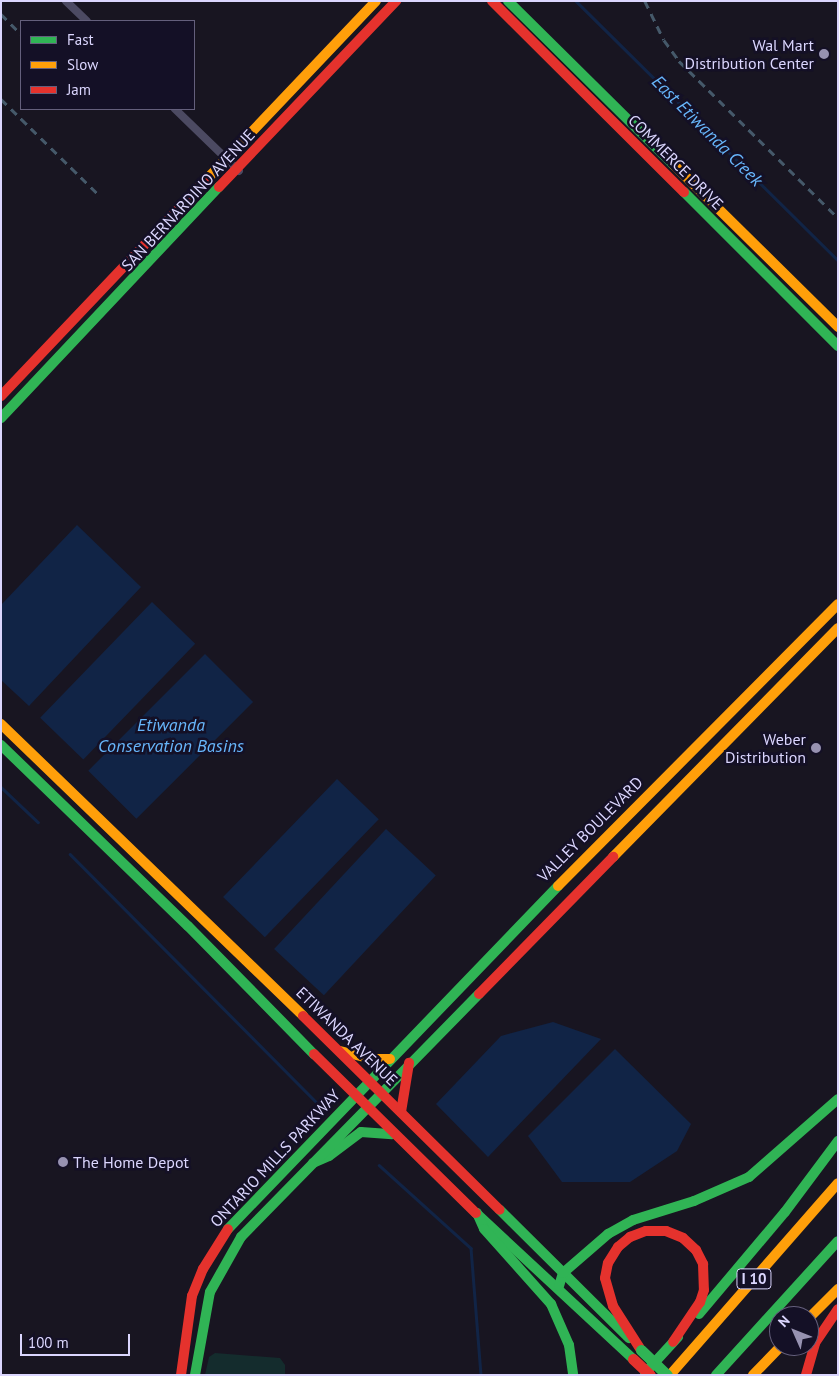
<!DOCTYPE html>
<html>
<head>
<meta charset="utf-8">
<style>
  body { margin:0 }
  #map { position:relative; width:839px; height:1376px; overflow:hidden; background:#181521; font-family:"PT Sans",sans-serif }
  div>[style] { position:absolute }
  .green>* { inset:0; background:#142c2d }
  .water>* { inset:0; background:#112446; transform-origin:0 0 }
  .stream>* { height:2.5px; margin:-1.25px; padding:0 1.25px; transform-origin:1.25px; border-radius:1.25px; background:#112446 }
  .street>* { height:8px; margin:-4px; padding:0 4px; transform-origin:4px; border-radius:4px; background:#4c4a62 }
  .fast>* { height:10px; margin:-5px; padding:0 5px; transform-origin:5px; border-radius:5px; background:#30b455 }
  .slow>* { height:10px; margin:-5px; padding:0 5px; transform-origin:5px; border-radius:5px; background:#ff9f0a }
  .jam>* { height:10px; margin:-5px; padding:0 5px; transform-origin:5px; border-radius:5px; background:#e5322d }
  .rail>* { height:2.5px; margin-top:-1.25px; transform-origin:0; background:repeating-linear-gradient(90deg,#45596a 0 8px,transparent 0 14px) }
  .fast-bridge>* { height:11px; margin:-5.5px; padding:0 5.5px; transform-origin:5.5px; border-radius:5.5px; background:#30b455 }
  .jam-bridge>* { height:11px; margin:-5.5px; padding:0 5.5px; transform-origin:5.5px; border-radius:5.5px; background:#e5322d }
  .dots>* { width:14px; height:14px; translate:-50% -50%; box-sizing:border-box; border:2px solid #141026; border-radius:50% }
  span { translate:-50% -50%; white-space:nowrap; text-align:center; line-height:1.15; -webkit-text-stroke:5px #141026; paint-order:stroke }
  .shield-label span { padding:1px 4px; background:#141026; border:1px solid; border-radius:4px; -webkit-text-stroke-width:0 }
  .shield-label { font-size:15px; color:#dbd6fe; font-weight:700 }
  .poi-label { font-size:16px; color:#dbd6fe }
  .right { translate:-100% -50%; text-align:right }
  .left { translate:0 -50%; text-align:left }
  .street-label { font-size:16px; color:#dbd6fe }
  .water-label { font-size:18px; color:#67b6fb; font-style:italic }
  .frame { position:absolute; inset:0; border:2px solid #dbd6fe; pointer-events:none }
  .legend { position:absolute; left:20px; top:20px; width:175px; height:90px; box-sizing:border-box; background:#141026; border:1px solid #645f7c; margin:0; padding:6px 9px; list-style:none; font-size:15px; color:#dbd6fe }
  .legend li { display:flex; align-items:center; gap:10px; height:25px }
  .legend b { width:25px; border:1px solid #645f7c }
  .north { position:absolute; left:769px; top:1306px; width:50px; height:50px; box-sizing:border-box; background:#141026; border:1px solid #645f7c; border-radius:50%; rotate:314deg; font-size:14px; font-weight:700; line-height:20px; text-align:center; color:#dbd6fe }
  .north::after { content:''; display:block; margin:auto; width:18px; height:22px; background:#9792b1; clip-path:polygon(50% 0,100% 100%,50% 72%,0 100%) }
  .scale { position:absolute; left:20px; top:1334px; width:110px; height:22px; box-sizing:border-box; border:2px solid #dbd6fe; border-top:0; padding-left:6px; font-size:15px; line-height:18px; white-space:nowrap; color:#dbd6fe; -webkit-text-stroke:4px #141026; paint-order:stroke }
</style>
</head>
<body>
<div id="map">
  <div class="green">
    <i style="clip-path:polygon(215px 1353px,280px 1358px,285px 1365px,285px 1375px,205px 1375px,209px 1357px)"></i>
  </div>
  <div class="water">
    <i style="clip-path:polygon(77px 525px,141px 587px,29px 706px,1px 680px,1px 605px)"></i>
    <i style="left:152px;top:602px;width:60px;height:161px;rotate:44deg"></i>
    <i style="left:205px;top:654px;width:68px;height:165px;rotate:45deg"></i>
    <i style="left:337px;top:779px;width:58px;height:164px;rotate:44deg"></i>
    <i style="left:386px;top:829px;width:68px;height:164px;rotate:43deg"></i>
    <i style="clip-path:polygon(553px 1022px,601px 1039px,488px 1157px,436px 1104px,501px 1036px)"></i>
    <i style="clip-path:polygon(615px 1049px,691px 1124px,677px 1151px,630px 1182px,562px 1182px,528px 1136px)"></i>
  </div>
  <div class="stream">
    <i style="left:576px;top:1px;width:368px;rotate:44.7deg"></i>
    <i style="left:1px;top:787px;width:51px;rotate:43.4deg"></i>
    <i style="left:70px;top:854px;width:354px;rotate:45.2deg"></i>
    <i style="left:379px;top:1165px;width:124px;rotate:42.1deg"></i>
    <i style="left:471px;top:1248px;width:127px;rotate:85.5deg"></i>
  </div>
  <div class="street">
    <i style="left:66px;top:1px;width:29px;rotate:44deg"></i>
    <i style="left:175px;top:109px;width:89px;rotate:44.1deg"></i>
  </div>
  <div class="fast">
    <i style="left:508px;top:1px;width:233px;rotate:44.7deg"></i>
    <i style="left:684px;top:192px;width:218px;rotate:45deg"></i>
    <i style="left:1px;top:418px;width:318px;rotate:-46.7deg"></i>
    <i style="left:1px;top:745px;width:260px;rotate:44.1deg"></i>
    <i style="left:188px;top:926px;width:180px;rotate:45.5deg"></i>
    <i style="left:313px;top:1163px;width:17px;rotate:-24deg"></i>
    <i style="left:329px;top:1156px;width:40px;rotate:-37deg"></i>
    <i style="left:361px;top:1132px;width:31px;rotate:4deg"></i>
    <i style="left:500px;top:1210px;width:182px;rotate:44.8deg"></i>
    <i style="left:476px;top:1213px;width:214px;rotate:42.9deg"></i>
    <i style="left:477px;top:1213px;width:17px;rotate:66deg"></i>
    <i style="left:484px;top:1229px;width:101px;rotate:48.2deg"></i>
    <i style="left:551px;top:1304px;width:45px;rotate:66.3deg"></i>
    <i style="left:569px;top:1345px;width:30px;rotate:82deg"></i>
    <i style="left:228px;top:1229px;width:476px;rotate:-46.1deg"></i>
    <i style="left:559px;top:1286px;width:14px;rotate:-73deg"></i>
    <i style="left:563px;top:1273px;width:60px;rotate:-40.9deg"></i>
    <i style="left:608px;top:1234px;width:29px;rotate:-29deg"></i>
    <i style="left:633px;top:1220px;width:64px;rotate:-17.3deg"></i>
    <i style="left:694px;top:1201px;width:60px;rotate:-23.6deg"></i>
    <i style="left:749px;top:1177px;width:118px;rotate:-41.2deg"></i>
    <i style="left:699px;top:1314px;width:133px;rotate:-49.9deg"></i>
    <i style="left:785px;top:1212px;width:89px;rotate:-53.3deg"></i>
    <i style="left:645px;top:1373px;width:49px;rotate:-47.5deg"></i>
    <i style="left:195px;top:1375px;width:84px;rotate:-79.8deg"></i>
    <i style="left:210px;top:1292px;width:63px;rotate:-60.6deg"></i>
    <i style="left:241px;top:1237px;width:340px;rotate:-45.6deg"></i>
    <i style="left:716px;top:1375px;width:181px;rotate:-47.7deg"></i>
  </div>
  <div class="slow">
    <i style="left:674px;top:165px;width:231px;rotate:44.6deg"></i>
    <i style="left:208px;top:178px;width:244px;rotate:-46.5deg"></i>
    <i style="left:1px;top:724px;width:420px;rotate:44deg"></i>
    <i style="left:613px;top:857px;width:321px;rotate:-45.5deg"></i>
    <i style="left:558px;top:886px;width:397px;rotate:-45.2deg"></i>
    <i style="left:340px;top:1051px;width:34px;rotate:14deg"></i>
    <i style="left:373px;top:1059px;width:17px"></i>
    <i style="left:809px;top:1318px;width:41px;rotate:-45deg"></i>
    <i style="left:670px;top:1375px;width:255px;rotate:-48.8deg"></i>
    <i style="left:753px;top:1375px;width:40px;rotate:-46deg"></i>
  </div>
  <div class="jam">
    <i style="left:492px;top:1px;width:271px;rotate:44.9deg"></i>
    <i style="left:219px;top:187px;width:257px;rotate:-46.4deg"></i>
    <i style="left:1px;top:396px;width:301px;rotate:-46.5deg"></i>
    <i style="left:479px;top:994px;width:192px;rotate:-45.6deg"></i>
    <i style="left:303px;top:1016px;width:276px;rotate:44.6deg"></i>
    <i style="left:314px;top:1054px;width:227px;rotate:44.5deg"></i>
    <i style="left:401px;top:1112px;width:50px;rotate:-80.7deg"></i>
    <i style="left:641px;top:1350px;width:52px;rotate:-122.5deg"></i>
    <i style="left:613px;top:1306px;width:29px;rotate:-106deg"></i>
    <i style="left:605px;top:1278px;width:15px;rotate:-79deg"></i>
    <i style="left:608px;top:1263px;width:19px;rotate:-58deg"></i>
    <i style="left:618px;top:1247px;width:16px;rotate:-40deg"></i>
    <i style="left:630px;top:1237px;width:17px;rotate:-21deg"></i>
    <i style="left:646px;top:1231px;width:20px"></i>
    <i style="left:666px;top:1231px;width:18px;rotate:22deg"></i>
    <i style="left:683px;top:1238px;width:18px;rotate:43deg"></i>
    <i style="left:696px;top:1250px;width:16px;rotate:63deg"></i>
    <i style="left:703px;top:1264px;width:26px;rotate:88deg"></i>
    <i style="left:704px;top:1290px;width:13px;rotate:108deg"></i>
    <i style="left:700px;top:1302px;width:48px;rotate:124deg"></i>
    <i style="left:181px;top:1375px;width:80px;rotate:-82.1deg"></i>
    <i style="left:192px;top:1296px;width:29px;rotate:-68deg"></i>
    <i style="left:203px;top:1269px;width:47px;rotate:-58deg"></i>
    <i style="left:806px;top:1375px;width:33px;rotate:-74deg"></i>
    <i style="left:815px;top:1343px;width:41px;rotate:-55.9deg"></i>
  </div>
  <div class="rail">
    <i style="left:645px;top:1px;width:43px;rotate:64deg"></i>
    <i style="left:664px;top:40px;width:26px;rotate:54deg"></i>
    <i style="left:679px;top:61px;width:223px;rotate:44.6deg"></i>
    <i style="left:1px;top:14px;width:28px;rotate:45deg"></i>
    <i style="left:1px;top:99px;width:137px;rotate:44.4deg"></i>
  </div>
  <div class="fast-bridge">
    <i style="left:641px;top:1350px;width:36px;rotate:44deg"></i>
  </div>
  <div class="jam-bridge">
    <i style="left:633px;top:1359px;width:23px;rotate:43deg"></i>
  </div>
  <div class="dots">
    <i style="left:824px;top:54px;background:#9792b1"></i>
    <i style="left:816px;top:748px;background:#9792b1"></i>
    <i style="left:63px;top:1162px;background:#9792b1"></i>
  </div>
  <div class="shield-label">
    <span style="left:754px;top:1279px">I 10</span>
  </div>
  <div class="poi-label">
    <span class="right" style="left:814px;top:54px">Wal Mart<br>Distribution Center</span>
    <span class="right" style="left:806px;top:748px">Weber<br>Distribution</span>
    <span class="left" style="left:73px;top:1162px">The Home Depot</span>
  </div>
  <div class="street-label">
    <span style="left:676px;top:162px;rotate:45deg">COMMERCE DRIVE</span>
    <span style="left:188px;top:200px;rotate:-47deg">SAN BERNARDINO AVENUE</span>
    <span style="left:590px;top:829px;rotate:-45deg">VALLEY BOULEVARD</span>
    <span style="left:347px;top:1036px;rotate:44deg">ETIWANDA AVENUE</span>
    <span style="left:275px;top:1158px;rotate:-47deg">ONTARIO MILLS PARKWAY</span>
  </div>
  <div class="water-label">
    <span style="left:707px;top:131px;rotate:45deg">East Etiwanda Creek</span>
    <span style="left:171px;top:736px">Etiwanda<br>Conservation Basins</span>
  </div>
  <div class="frame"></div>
  <ul class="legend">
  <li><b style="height:6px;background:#30b455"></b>Fast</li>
  <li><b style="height:6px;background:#ff9f0a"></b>Slow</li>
  <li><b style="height:6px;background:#e5322d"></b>Jam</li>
  </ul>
  <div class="north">N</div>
  <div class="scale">100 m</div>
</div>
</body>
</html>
